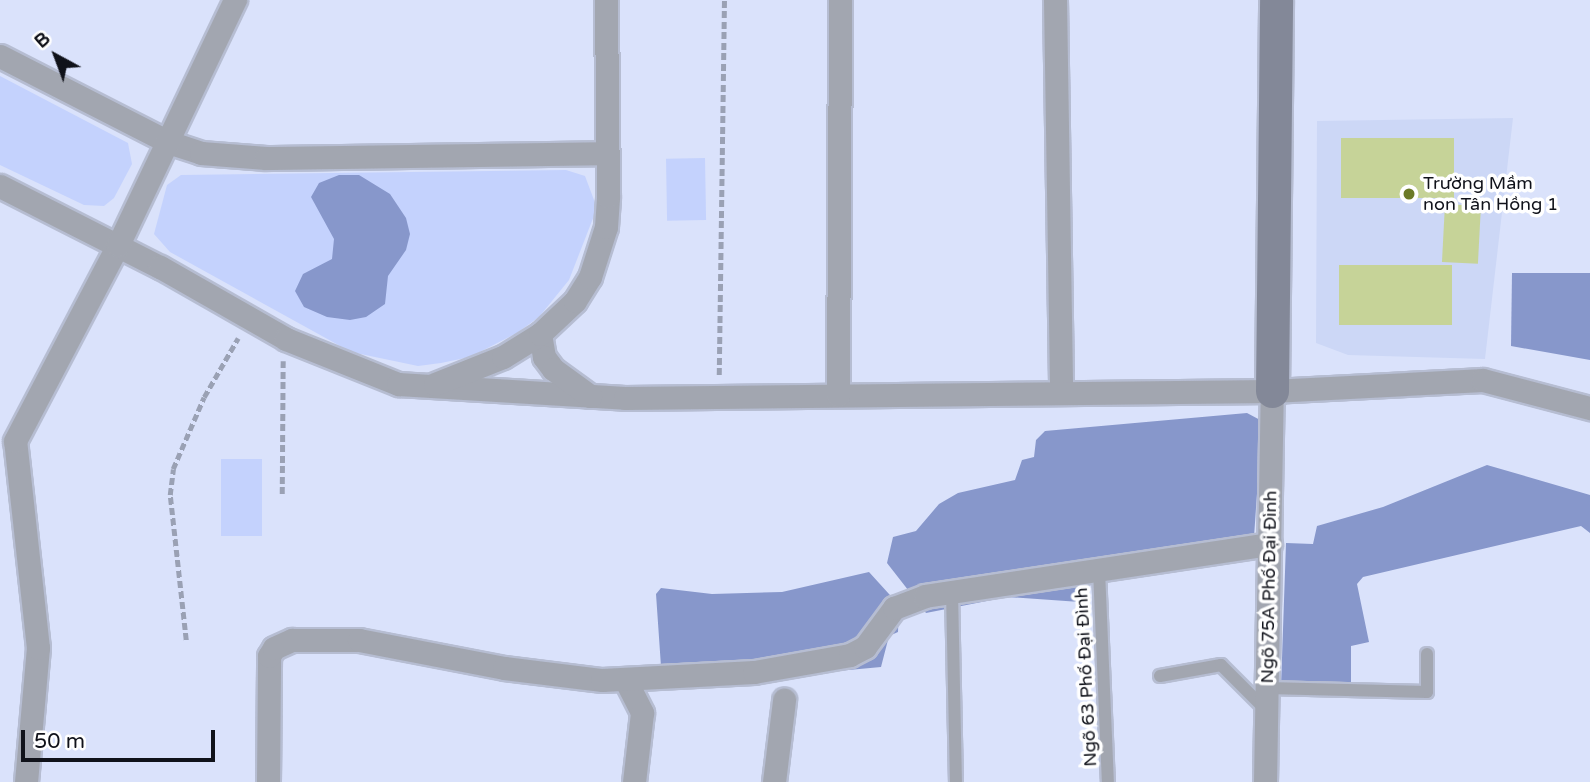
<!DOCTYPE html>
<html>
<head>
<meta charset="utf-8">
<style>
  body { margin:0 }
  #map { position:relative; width:1590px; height:782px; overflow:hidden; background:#dae2fb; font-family:"Varela Round",sans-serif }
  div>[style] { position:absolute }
  .built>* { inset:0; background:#ccd7f6 }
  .green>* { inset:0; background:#c4d2fd; transform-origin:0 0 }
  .water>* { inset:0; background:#8797cb }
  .building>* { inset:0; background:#c6d398; transform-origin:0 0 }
  .path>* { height:4.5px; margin-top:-2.25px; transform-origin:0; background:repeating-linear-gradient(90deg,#9aa1b4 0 7px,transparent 0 10.5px) }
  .roads { filter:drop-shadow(2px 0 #b6bdd2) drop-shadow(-2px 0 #b6bdd2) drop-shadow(0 2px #b6bdd2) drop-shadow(0 -2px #b6bdd2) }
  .lane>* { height:12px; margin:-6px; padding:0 6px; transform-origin:6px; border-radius:6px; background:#a2a6b0 }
  .street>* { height:23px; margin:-11.5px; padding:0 11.5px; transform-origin:11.5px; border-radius:11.5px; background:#a2a6b0 }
  .secondary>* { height:33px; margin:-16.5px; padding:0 16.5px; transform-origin:16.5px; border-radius:16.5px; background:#838898 }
  .dots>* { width:19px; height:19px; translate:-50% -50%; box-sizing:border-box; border:4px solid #fff; border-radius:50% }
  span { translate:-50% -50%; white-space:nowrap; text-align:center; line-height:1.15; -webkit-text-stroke:7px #fff; paint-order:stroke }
  .poi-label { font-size:18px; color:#10121a }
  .left { translate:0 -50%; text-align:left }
  .street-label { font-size:18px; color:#10121a }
  .north { position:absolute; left:21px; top:21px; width:70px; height:70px; -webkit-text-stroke:5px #fff; paint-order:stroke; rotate:319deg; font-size:19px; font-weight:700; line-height:28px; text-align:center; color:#10121a }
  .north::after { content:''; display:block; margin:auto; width:24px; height:32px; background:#10121a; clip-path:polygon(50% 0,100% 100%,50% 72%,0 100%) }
  .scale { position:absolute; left:21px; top:730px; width:194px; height:32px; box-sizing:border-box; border:4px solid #10121a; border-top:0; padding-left:9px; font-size:21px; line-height:24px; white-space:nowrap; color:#10121a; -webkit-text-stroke:5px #fff; paint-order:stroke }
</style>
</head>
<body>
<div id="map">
  <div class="built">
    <i style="clip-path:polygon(1513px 118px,1485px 359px,1348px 355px,1316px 343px,1317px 121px)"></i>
  </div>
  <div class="green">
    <i style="clip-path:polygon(0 76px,128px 143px,132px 164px,114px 198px,104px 206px,84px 205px,0 165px)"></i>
    <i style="left:705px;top:158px;width:62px;height:39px;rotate:89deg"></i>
    <i style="clip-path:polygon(566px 170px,585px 176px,597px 208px,569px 280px,539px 317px,517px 333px,470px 357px,441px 363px,418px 366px,351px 352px,170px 252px,154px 234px,167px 185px,181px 175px)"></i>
    <i style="left:221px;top:459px;width:41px;height:77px"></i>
  </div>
  <div class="water">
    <i style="clip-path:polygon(339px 175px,359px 175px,390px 194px,406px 218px,410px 234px,406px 250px,388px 276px,385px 304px,366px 317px,350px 320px,327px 317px,304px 307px,295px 291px,303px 274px,332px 259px,334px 239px,311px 197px,319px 183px)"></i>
    <i style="clip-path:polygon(1512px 273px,1590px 273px,1590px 360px,1511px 346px)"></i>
    <i style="clip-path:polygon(1247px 413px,1262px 421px,1254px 537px,1092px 577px,1080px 602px,1007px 597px,926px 613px,887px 563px,893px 537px,916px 531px,939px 504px,958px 493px,1015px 480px,1022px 460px,1034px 457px,1036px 440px,1045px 431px)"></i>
    <i style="clip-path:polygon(1487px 465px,1590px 495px,1590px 533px,1581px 526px,1363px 577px,1357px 584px,1369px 642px,1351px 646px,1351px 688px,1281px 687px,1286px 543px,1313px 544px,1317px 526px,1383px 507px)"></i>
    <i style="clip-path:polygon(869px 572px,899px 605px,898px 632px,889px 636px,881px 667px,720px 682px,662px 681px,656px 594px,661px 588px,712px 594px,782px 592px)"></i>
  </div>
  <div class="building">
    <i style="left:1454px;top:138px;width:60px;height:113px;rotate:90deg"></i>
    <i style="left:1445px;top:204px;width:36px;height:58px;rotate:3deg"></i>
    <i style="left:1452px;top:265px;width:60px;height:113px;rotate:90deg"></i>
  </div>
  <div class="path">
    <i style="left:719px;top:375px;width:375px;rotate:-89.2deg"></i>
    <i style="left:282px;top:494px;width:133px;rotate:-89.6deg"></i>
    <i style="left:186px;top:640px;width:146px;rotate:-96.3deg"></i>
    <i style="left:170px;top:495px;width:26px;rotate:-83deg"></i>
    <i style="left:173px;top:469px;width:78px;rotate:-66.7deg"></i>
    <i style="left:204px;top:397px;width:68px;rotate:-60deg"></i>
  </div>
  <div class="roads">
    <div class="lane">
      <i style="left:1099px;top:570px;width:212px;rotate:87.6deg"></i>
      <i style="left:952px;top:592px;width:190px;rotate:88.8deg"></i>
      <i style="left:1160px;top:676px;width:62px;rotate:-10.2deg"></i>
      <i style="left:1221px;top:665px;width:64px;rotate:45deg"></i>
      <i style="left:1267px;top:688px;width:160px;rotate:1.4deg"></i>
      <i style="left:1427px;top:692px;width:38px;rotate:-90deg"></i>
    </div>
    <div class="street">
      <i style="left:1055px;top:0;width:392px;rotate:89.1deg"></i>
      <i style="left:0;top:56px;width:189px;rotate:27.1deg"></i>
      <i style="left:168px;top:142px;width:35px;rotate:18deg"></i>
      <i style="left:201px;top:153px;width:65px;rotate:4.4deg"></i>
      <i style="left:266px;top:158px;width:340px;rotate:-0.8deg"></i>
      <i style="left:0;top:186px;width:179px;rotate:26.9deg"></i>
      <i style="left:160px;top:267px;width:145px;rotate:29.7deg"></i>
      <i style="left:286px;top:339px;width:121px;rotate:21.9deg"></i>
      <i style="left:398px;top:384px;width:227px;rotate:3.5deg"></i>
      <i style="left:625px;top:398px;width:647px;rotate:-0.62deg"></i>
      <i style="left:1272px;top:391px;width:211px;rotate:-3deg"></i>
      <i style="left:1483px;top:380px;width:111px;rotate:14.7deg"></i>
      <i style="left:540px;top:334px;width:23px;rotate:80deg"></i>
      <i style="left:544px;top:357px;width:15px;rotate:53deg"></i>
      <i style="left:553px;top:369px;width:46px;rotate:36.1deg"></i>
      <i style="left:435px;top:384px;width:73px;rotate:-21.7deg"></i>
      <i style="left:503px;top:357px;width:44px;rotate:-31.9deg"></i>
      <i style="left:540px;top:334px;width:48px;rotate:-43.3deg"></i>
      <i style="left:575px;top:301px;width:28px;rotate:-58deg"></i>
      <i style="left:590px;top:277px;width:52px;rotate:-72.3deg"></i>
      <i style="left:606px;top:227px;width:31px;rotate:-86deg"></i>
      <i style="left:608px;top:196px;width:196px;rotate:-90.6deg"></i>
      <i style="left:838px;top:395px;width:395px;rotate:-89.7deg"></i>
      <i style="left:625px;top:679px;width:38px;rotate:63deg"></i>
      <i style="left:642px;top:713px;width:69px;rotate:96.6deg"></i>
      <i style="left:26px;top:782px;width:135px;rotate:-84.9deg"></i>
      <i style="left:38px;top:648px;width:208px;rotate:-96.3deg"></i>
      <i style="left:15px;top:441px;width:221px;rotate:-62.3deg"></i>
      <i style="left:118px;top:245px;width:272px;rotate:-64.5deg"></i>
      <i style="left:268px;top:782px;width:126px;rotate:-89.5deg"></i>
      <i style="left:269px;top:656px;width:9px;rotate:-58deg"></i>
      <i style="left:274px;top:648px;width:20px;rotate:-24deg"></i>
      <i style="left:292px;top:640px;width:67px"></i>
      <i style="left:359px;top:640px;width:148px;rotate:10.9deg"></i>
      <i style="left:504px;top:668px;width:99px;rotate:7deg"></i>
      <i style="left:602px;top:680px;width:152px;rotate:-3deg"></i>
      <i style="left:754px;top:672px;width:97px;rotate:-10deg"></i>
      <i style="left:850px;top:655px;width:17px;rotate:-28deg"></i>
      <i style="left:865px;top:647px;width:49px;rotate:-53.4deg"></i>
      <i style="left:894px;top:608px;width:33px;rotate:-21deg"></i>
      <i style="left:925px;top:596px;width:349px;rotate:-8.6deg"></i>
      <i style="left:774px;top:782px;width:83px;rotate:-83deg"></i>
      <i style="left:1265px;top:782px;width:391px;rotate:-89deg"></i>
    </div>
    <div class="secondary">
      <i style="left:1272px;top:391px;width:391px;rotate:-89.4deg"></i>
    </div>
  </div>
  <div class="dots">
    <i style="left:1409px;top:194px;background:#6b7a27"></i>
  </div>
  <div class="poi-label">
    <span class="left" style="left:1423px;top:194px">Trường Mầm<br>non Tân Hồng 1</span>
  </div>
  <div class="street-label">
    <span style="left:1269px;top:587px;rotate:-89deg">Ngõ 75A Phố Đại Đình</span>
    <span style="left:1086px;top:677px;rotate:-93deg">Ngõ 63 Phố Đại Đình</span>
  </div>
  <div class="north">B</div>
  <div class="scale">50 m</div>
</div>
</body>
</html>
